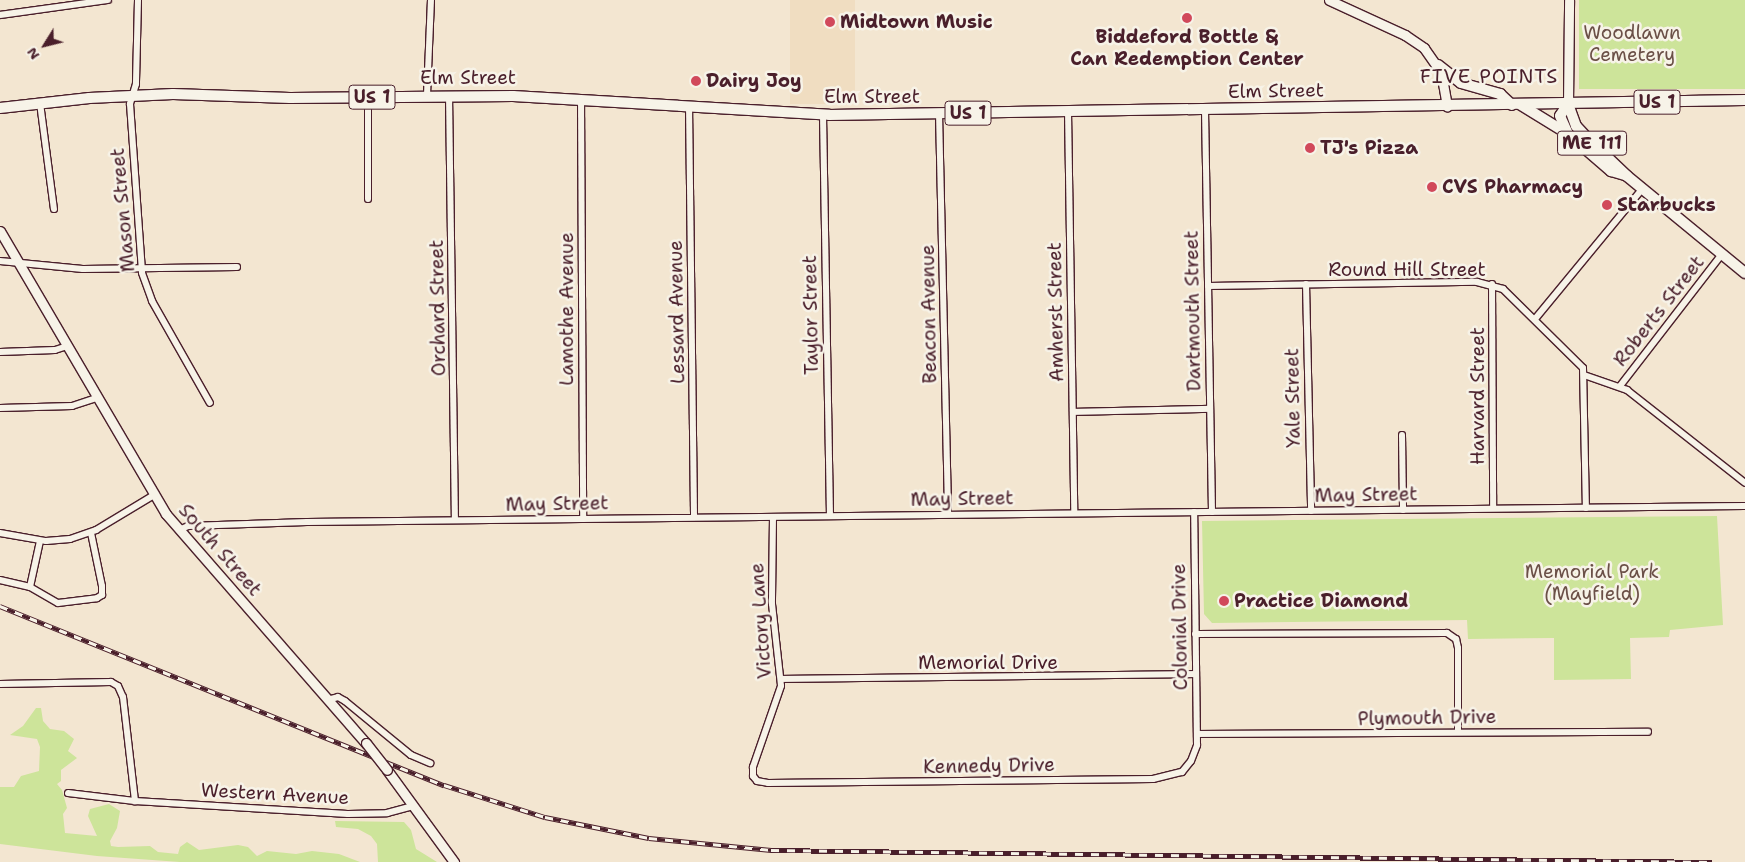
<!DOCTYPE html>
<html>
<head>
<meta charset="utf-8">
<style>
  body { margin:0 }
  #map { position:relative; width:1745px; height:862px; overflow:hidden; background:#f3e6d1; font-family:"Shantell Sans",sans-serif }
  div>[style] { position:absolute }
  .built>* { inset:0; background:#f0ddc1; transform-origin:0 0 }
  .green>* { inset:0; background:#cde49a; transform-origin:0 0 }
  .roads { filter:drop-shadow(1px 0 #4a1f2b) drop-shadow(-1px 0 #4a1f2b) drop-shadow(0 1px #4a1f2b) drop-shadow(0 -1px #4a1f2b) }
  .minor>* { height:6px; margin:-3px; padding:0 3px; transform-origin:3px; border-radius:3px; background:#f7f3e8 }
  .tertiary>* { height:9px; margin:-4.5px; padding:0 4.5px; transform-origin:4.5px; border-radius:4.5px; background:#f7f3e8 }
  .secondary>* { height:9px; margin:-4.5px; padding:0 4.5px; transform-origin:4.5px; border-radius:4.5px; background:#f7f3e8 }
  .primary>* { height:10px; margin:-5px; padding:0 5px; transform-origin:5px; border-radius:5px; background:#f7f3e8 }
  .rail>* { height:4.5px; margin-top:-2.25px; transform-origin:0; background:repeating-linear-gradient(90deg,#f7f3e8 0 8px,#4a1f2b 0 16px); box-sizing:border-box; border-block:1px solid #4a1f2b }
  .bridges { filter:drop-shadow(1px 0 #4a1f2b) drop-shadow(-1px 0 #4a1f2b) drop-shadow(0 1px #4a1f2b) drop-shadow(0 -1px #4a1f2b) }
  .tertiary-bridge>* { height:9px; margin:-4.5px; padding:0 4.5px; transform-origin:4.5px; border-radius:4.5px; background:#f7f3e8 }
  .dots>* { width:14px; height:14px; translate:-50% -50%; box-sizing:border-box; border:2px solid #f7f3e8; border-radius:50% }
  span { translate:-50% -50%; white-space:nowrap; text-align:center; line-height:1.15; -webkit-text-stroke:5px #f7f3e8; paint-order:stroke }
  .shield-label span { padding:1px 4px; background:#f7f3e8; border:1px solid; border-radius:4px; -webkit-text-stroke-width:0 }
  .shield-label { font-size:18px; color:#4a1f2b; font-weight:700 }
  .poi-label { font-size:19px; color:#4a1f2b; font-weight:700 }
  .left { translate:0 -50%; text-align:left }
  .park-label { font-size:19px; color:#6b5047 }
  .street-label { font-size:19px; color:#4a1f2b }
  .neighbourhood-label { font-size:20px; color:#4a1f2b; letter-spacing:1px }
  .north { position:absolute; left:20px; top:20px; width:50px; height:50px; -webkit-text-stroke:4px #f7f3e8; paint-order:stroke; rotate:234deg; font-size:14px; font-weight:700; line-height:20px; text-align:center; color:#4a1f2b }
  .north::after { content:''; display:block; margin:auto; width:18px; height:22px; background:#4a1f2b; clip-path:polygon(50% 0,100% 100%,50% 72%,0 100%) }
</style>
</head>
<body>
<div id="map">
  <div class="built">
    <i style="left:790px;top:0;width:65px;height:104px"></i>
  </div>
  <div class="green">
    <i style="left:1579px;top:0;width:166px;height:89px"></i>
    <i style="clip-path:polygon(1717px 516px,1723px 625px,1670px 630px,1669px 637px,1630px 638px,1631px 679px,1554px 680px,1554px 638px,1468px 639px,1467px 620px,1212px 623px,1204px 614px,1202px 521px)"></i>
    <i style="clip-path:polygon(36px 708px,41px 708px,43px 721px,50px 729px,64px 731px,74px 739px,68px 751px,77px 758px,61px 770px,61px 781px,57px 784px,62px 790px,67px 808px,63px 814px,65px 833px,97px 836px,88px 816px,90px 809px,109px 804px,120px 811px,117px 828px,110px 841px,111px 846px,118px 847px,150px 846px,158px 852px,178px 854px,180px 847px,187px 842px,199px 850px,238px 845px,248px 847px,257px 856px,267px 851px,296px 854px,312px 851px,339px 854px,360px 862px,180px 862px,97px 856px,0 844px,0 787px,14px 787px,21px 776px,39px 771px,40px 747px,37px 739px,10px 735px,23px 726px)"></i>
    <i style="clip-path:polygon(335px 821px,404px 822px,411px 830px,416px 849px,437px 862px,378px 862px,377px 844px,371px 836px,358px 829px,336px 827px)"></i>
  </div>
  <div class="roads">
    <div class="minor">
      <i style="left:138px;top:0;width:84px;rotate:91.4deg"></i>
      <i style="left:136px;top:84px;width:21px;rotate:107deg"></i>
      <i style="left:130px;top:104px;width:169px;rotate:85.9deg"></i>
      <i style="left:142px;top:273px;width:30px;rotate:70deg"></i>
      <i style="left:152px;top:301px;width:117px;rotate:60.4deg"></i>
      <i style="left:0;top:15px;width:109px;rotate:-7.9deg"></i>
      <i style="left:427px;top:95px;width:95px;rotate:-87.6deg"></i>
      <i style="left:449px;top:95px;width:425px;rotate:89.2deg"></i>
      <i style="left:581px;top:99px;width:420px;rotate:89.7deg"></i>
      <i style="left:40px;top:103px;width:107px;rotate:82.5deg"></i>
      <i style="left:689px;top:105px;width:412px;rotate:89.3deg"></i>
      <i style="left:1205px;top:110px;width:402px;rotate:89deg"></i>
      <i style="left:1068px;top:111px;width:402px;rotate:89.1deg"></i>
      <i style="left:939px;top:113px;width:401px;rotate:88.7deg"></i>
      <i style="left:823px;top:115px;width:401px;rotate:89deg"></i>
      <i style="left:368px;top:199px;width:102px;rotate:-90deg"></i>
      <i style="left:0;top:261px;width:83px;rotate:5.5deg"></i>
      <i style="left:83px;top:269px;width:154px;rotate:-0.7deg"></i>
      <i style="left:1306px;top:284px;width:227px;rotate:88.7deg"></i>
      <i style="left:1492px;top:284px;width:224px;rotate:89.7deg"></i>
      <i style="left:1208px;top:286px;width:269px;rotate:-0.9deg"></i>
      <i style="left:1477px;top:282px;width:27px;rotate:15deg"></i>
      <i style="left:1503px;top:289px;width:112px;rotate:44.6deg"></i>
      <i style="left:1583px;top:368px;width:140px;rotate:88.8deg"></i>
      <i style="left:1535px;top:319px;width:168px;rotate:-50.5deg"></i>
      <i style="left:0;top:352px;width:55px;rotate:-2.1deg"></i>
      <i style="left:55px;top:350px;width:13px;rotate:-18deg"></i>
      <i style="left:1584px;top:375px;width:46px;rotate:19.2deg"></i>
      <i style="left:1627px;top:390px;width:150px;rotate:38.2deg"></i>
      <i style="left:1620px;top:386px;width:167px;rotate:-52.3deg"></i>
      <i style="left:0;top:408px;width:72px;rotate:-1.6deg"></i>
      <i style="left:72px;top:406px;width:26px;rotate:-18deg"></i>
      <i style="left:1073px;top:412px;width:137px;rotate:-1.3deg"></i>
      <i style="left:1402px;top:435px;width:75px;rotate:89.2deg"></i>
      <i style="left:773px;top:517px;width:87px;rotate:90.7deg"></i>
      <i style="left:772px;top:604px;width:82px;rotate:83.7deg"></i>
      <i style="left:781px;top:686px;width:86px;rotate:109.1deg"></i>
      <i style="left:753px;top:767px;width:9px;rotate:90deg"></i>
      <i style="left:753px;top:776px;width:6px;rotate:51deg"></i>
      <i style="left:757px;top:781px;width:11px;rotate:10deg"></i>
      <i style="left:768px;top:783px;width:385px;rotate:-0.6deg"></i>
      <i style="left:1153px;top:779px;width:30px;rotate:-14deg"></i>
      <i style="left:1182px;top:772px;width:14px;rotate:-51deg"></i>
      <i style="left:1191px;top:761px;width:17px;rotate:-69deg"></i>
      <i style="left:1197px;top:745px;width:233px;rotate:-90.7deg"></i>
      <i style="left:179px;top:530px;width:10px;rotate:-24deg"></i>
      <i style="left:188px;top:526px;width:119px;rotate:-1.9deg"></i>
      <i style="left:307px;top:522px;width:1438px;rotate:-0.64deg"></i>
      <i style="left:0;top:533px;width:47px;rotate:9.9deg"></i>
      <i style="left:46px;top:541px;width:24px;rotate:-5deg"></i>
      <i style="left:70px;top:539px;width:28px;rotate:-19deg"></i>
      <i style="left:96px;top:530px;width:68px;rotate:-31.1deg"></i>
      <i style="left:40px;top:541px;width:47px;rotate:102.3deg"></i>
      <i style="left:30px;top:587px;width:32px;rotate:30deg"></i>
      <i style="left:58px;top:603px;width:39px;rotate:-7deg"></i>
      <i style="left:97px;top:598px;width:6px;rotate:-31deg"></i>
      <i style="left:102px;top:595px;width:9px;rotate:-90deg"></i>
      <i style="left:102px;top:586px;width:54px;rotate:-101.7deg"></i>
      <i style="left:0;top:580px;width:31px;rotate:13deg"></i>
      <i style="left:1195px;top:634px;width:252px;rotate:-0.2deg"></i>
      <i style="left:1447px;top:633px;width:11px;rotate:34deg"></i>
      <i style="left:1456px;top:639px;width:9px;rotate:77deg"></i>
      <i style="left:1458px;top:648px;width:84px;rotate:90deg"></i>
      <i style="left:781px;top:679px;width:415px;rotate:-0.7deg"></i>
      <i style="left:0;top:684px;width:111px;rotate:-1deg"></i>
      <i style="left:111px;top:682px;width:8px;rotate:30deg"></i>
      <i style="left:118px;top:686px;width:12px;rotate:66deg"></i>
      <i style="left:123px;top:697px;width:105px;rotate:83.4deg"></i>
      <i style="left:135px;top:801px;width:213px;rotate:3.5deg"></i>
      <i style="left:348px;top:814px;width:39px;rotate:-1deg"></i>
      <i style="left:387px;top:813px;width:27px;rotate:-15deg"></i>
      <i style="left:331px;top:699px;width:7px;rotate:-16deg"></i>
      <i style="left:338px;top:697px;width:8px;rotate:30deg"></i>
      <i style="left:345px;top:701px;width:85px;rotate:39.3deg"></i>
      <i style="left:411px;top:755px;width:21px;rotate:23deg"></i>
      <i style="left:1198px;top:734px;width:450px;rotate:-0.3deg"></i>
      <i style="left:68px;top:793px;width:67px;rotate:6.8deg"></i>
    </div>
    <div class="tertiary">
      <i style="left:1568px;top:104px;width:104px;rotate:-89.4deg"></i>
      <i style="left:0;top:231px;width:328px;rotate:59.6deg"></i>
      <i style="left:166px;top:514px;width:304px;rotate:48.9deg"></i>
      <i style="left:387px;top:770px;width:114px;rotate:53.9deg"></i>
    </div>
    <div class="secondary">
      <i style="left:1329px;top:0;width:84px;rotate:24.7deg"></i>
      <i style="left:1405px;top:35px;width:23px;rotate:34deg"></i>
      <i style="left:1424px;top:48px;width:29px;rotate:55deg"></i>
      <i style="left:1441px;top:72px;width:35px;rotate:80deg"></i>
    </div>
    <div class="primary">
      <i style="left:1438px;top:65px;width:29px;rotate:38deg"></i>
      <i style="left:1461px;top:83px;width:41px;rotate:15.8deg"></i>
      <i style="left:1500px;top:94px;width:16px;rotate:43deg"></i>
      <i style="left:1568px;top:104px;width:23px;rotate:70deg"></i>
      <i style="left:1576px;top:126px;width:18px;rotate:47deg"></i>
      <i style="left:1588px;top:139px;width:54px;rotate:43.5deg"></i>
      <i style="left:1627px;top:176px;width:153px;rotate:39.4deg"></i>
      <i style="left:1568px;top:104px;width:14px;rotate:124deg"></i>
      <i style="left:1560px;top:116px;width:20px;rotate:66deg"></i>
      <i style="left:1568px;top:134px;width:57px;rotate:40.7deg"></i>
      <i style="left:1611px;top:171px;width:15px;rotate:16deg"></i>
      <i style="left:1521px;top:105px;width:52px;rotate:31.5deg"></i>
      <i style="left:0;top:108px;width:90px;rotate:-6.4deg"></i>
      <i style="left:89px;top:98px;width:84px;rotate:-2.7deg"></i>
      <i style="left:173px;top:94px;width:117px;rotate:2deg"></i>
      <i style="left:290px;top:98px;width:223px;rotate:-0.5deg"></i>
      <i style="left:513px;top:96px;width:317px;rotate:3.4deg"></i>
      <i style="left:829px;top:115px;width:916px;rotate:-0.94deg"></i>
    </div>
  </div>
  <div class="rail">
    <i style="left:0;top:606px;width:479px;rotate:22deg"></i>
    <i style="left:444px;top:785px;width:106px;rotate:17.6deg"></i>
    <i style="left:545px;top:817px;width:106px;rotate:11.4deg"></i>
    <i style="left:649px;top:838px;width:123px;rotate:5.6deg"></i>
    <i style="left:771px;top:850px;width:941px;rotate:0.73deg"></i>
  </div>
  <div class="bridges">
    <div class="tertiary-bridge">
      <i style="left:366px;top:743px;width:34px;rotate:52deg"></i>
    </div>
  </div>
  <div class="dots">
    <i style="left:1187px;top:18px;background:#d1495b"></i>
    <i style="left:830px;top:22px;background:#d1495b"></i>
    <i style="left:696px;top:81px;background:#d1495b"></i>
    <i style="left:1310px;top:148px;background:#d1495b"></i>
    <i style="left:1432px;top:187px;background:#d1495b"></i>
    <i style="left:1607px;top:205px;background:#d1495b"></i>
    <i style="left:1224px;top:601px;background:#d1495b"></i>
  </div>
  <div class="shield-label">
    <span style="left:372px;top:97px">US 1</span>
    <span style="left:1657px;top:102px">US 1</span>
    <span style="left:968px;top:113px">US 1</span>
    <span style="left:1592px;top:143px">ME 111</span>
  </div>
  <div class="poi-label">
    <span class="left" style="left:840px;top:22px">Midtown Music</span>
    <span style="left:1187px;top:48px">Biddeford Bottle &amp;<br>Can Redemption Center</span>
    <span class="left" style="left:706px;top:81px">Dairy Joy</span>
    <span class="left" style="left:1320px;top:148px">TJ's Pizza</span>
    <span class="left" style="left:1442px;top:187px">CVS Pharmacy</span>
    <span class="left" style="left:1617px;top:205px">Starbucks</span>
    <span class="left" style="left:1234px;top:601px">Practice Diamond</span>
  </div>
  <div class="park-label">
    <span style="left:1632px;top:44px">Woodlawn<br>Cemetery</span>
    <span style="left:1592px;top:583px">Memorial Park<br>(Mayfield)</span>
  </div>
  <div class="street-label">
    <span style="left:468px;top:78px">Elm Street</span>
    <span style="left:1276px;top:91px;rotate:-1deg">Elm Street</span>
    <span style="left:872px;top:97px">Elm Street</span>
    <span style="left:123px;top:210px;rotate:-95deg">Mason Street</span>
    <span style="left:1407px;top:270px">Round Hill Street</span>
    <span style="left:438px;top:308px;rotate:-91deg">Orchard Street</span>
    <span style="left:567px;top:309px;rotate:-90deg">Lamothe Avenue</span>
    <span style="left:1193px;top:311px;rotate:-91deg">Dartmouth Street</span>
    <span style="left:1659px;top:311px;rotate:-52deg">Roberts Street</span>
    <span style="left:677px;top:312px;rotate:-91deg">Lessard Avenue</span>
    <span style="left:1056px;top:312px;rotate:-91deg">Amherst Street</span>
    <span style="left:929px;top:314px;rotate:-91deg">Beacon Avenue</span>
    <span style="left:811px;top:315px;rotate:-91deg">Taylor Street</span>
    <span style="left:1478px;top:396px;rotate:-90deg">Harvard Street</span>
    <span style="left:1293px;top:398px;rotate:-91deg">Yale Street</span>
    <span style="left:1366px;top:495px;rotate:-1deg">May Street</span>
    <span style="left:962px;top:499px;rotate:-1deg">May Street</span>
    <span style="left:557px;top:504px;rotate:-1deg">May Street</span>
    <span style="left:220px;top:550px;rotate:49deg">South Street</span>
    <span style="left:761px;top:621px;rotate:-94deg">Victory Lane</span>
    <span style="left:1180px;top:627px;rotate:-91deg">Colonial Drive</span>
    <span style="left:988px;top:663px">Memorial Drive</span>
    <span style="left:1427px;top:718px;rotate:-1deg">Plymouth Drive</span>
    <span style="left:989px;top:766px;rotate:-1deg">Kennedy Drive</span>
    <span style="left:275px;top:794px;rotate:3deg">Western Avenue</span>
  </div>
  <div class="neighbourhood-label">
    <span style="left:1489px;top:76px">FIVE POINTS</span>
  </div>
  <div class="north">N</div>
</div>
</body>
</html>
